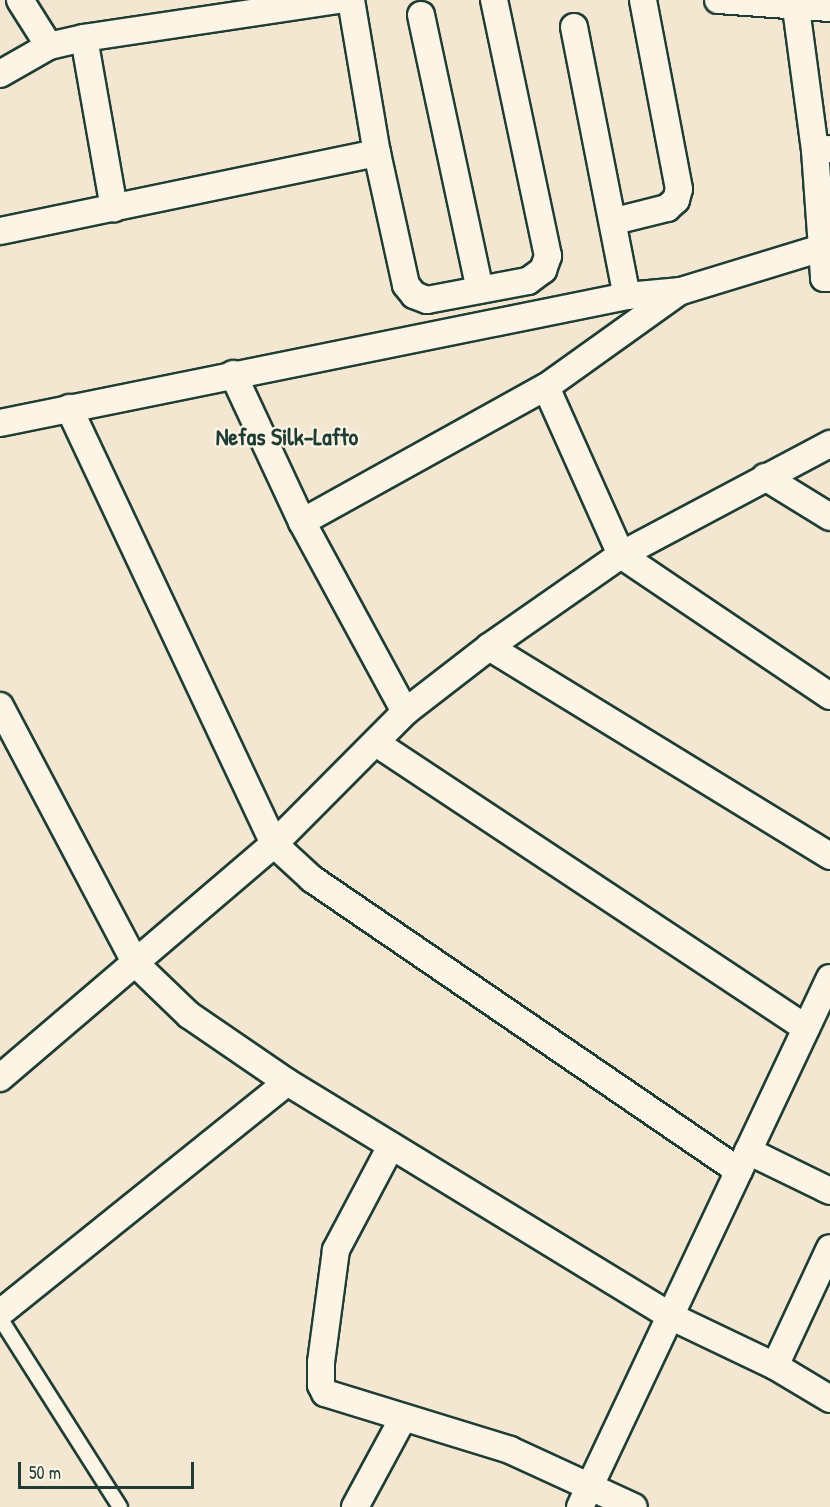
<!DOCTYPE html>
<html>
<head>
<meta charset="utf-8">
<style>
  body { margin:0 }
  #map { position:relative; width:830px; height:1507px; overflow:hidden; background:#f4e7d2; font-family:"Patrick Hand",sans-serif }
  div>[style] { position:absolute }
  .roads { filter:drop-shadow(2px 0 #1f3d34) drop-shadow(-2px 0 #1f3d34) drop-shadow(0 2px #1f3d34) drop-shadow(0 -2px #1f3d34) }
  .service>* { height:14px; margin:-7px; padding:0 7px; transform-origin:7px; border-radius:7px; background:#fcf5e5 }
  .minor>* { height:26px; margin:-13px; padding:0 13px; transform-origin:13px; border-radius:13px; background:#fcf5e5 }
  span { translate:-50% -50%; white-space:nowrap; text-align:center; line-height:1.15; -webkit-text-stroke:4.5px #fcf5e5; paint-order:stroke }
  .district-label { font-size:24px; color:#1f3d34; font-weight:700 }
  .scale { position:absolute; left:18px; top:1462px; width:176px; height:27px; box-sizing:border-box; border:3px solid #1f3d34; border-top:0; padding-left:8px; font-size:18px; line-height:21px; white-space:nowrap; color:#1f3d34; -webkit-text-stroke:4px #fcf5e5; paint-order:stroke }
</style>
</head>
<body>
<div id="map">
  <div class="roads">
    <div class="service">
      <i style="left:0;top:1318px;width:224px;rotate:57.6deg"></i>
    </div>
    <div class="minor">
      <i style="left:20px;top:0;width:54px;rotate:57.8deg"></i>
      <i style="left:351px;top:0;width:155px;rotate:80.4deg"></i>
      <i style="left:377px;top:153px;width:135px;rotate:77.6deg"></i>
      <i style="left:406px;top:285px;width:13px;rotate:51deg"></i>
      <i style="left:414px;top:295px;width:14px;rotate:21deg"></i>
      <i style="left:427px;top:300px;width:103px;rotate:-10.7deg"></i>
      <i style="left:528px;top:281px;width:19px;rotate:-36deg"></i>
      <i style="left:543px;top:270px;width:15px;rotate:-70deg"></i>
      <i style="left:548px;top:256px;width:262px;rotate:-101.9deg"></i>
      <i style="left:718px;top:0;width:112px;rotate:4.1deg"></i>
      <i style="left:796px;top:8px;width:143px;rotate:82.4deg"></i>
      <i style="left:421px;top:15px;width:281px;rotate:77.9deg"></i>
      <i style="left:574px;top:27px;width:274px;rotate:78.9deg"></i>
      <i style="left:84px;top:38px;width:173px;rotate:80deg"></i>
      <i style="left:0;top:74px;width:56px;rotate:-29.7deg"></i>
      <i style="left:49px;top:46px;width:36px;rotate:-13deg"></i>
      <i style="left:84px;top:38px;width:256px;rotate:-8.5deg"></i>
      <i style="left:615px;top:221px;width:54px;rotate:-14deg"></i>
      <i style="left:667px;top:208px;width:12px;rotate:-42deg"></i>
      <i style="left:676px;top:200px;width:11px;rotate:-75deg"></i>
      <i style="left:679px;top:189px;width:192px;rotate:-100.8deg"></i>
      <i style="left:0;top:231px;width:385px;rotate:-11.7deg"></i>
      <i style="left:822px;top:248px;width:98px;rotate:-94.1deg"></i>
      <i style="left:815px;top:150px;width:15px;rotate:-4deg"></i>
      <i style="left:233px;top:374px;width:163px;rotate:65deg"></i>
      <i style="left:302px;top:522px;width:216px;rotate:61.5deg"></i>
      <i style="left:546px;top:387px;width:165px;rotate:-35.6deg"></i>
      <i style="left:69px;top:408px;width:482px;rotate:64.8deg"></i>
      <i style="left:274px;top:844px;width:52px;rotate:42.6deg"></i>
      <i style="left:312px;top:879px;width:517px;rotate:34.37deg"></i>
      <i style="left:0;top:423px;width:640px;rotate:-11.45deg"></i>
      <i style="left:627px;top:296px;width:54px;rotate:-5.3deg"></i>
      <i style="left:681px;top:291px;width:147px;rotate:-17deg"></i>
      <i style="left:822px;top:248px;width:30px;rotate:86deg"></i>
      <i style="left:824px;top:278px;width:6px"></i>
      <i style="left:765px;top:477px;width:76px;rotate:31.6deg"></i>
      <i style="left:302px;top:522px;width:279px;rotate:-29deg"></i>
      <i style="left:546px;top:387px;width:184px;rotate:65.9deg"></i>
      <i style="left:621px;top:555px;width:252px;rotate:34deg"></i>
      <i style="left:489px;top:647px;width:400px;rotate:31.5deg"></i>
      <i style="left:0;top:706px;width:292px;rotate:62.2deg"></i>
      <i style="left:136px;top:964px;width:74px;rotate:43.9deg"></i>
      <i style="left:189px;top:1015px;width:119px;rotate:34.4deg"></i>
      <i style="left:287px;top:1082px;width:449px;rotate:31.4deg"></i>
      <i style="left:670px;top:1316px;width:116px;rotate:25.5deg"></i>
      <i style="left:775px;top:1366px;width:64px;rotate:31deg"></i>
      <i style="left:376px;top:743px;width:516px;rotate:33.54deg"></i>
      <i style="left:0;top:1078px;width:360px;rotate:-40.5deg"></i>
      <i style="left:274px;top:844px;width:186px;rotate:-45.2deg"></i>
      <i style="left:405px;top:712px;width:106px;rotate:-37.7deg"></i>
      <i style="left:489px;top:647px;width:161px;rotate:-34.9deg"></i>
      <i style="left:621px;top:555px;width:237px;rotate:-28deg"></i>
      <i style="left:391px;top:1146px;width:118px;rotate:117.9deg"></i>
      <i style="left:336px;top:1250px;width:113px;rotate:97.6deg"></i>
      <i style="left:321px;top:1362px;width:23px;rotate:90deg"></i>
      <i style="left:321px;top:1385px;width:9px;rotate:63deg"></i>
      <i style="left:325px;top:1393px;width:194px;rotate:17.1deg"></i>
      <i style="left:510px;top:1450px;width:136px;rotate:24.7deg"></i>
      <i style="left:748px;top:1151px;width:91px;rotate:26deg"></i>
      <i style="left:0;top:1313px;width:368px;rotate:-38.8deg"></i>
      <i style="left:775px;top:1366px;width:130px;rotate:-65deg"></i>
      <i style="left:355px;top:1507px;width:99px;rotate:-61.6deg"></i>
      <i style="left:580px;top:1507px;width:585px;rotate:-64.71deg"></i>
    </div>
  </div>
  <div class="district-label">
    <span style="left:287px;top:437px">Nefas Silk-Lafto</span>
  </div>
  <div class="scale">50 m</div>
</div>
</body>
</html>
